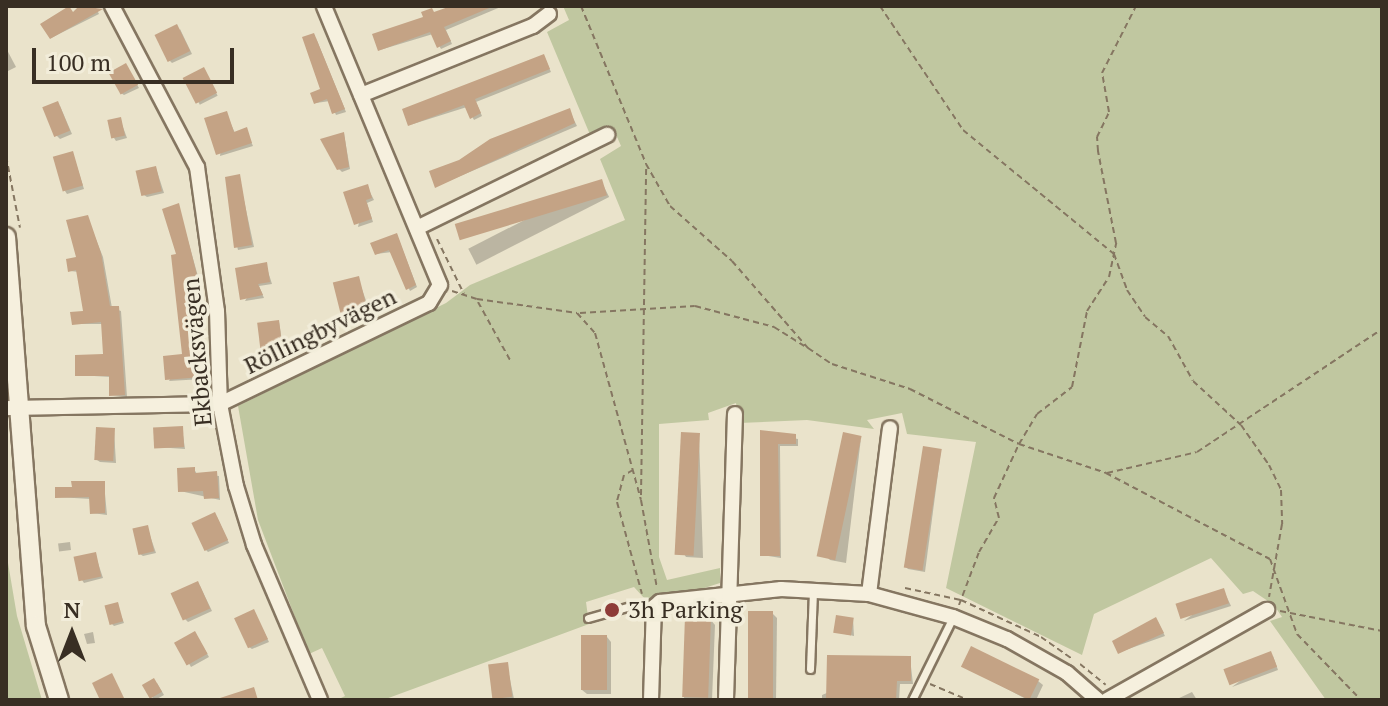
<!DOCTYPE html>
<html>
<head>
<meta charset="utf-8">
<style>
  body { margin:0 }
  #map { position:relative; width:1388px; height:706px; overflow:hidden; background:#eae3cb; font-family:"PT Serif",serif }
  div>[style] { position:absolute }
  .green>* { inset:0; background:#c0c7a0 }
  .shadow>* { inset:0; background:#0003; transform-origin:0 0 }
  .building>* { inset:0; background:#c4a385; transform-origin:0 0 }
  .path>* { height:2px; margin-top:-1px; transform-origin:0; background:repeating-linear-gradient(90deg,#857661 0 6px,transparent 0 10px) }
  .roads { filter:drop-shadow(2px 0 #857661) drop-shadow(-2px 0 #857661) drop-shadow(0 2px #857661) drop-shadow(0 -2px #857661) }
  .lane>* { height:7px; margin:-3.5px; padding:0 3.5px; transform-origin:3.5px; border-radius:3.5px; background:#f6f0de }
  .street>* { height:14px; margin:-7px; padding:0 7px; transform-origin:7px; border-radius:7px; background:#f6f0de }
  .secondary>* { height:18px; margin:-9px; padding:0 9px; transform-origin:9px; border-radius:9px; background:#f6f0de }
  .dots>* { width:22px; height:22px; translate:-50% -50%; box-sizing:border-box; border:4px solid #f2edda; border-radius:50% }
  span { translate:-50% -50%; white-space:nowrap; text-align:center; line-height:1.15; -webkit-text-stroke:7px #f2edda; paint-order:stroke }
  .street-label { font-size:24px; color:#382e23 }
  .poi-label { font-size:24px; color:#382e23 }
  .left { translate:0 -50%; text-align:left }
  .frame { position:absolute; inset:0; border:8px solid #382e23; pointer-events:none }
  .north { position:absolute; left:32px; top:594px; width:80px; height:80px; -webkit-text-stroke:6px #f2edda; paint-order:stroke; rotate:0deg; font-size:22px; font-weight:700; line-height:32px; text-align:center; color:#382e23 }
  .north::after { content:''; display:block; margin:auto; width:28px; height:36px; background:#382e23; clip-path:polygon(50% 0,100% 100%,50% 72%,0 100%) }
  .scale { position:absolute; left:32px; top:48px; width:202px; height:36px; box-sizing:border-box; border:4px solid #382e23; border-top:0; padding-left:10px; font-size:24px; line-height:28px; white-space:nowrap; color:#382e23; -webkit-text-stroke:6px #f2edda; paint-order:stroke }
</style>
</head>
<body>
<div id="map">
  <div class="green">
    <i style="clip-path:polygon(563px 6px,1382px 6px,1382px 700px,1326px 700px,1270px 621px,1282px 617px,1274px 605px,1253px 591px,1243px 594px,1211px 558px,1094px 614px,1082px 655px,946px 588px,976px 442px,907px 434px,902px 413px,867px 420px,874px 429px,807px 420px,739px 423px,736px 403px,708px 413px,709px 420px,659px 424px,659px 557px,667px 580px,720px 568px,720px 583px,660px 602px,645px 599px,634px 587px,586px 602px,589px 624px,383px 700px,337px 700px,345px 696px,322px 648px,309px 654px,258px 520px,238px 406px,446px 303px,470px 285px,625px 220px,600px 159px,621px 146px,614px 130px,591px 137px,547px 32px,569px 20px)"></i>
    <i style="clip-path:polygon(6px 551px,17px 616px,42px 700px,6px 700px)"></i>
  </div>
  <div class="shadow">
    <i style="clip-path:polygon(87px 6px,95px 6px,99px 14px,51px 38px)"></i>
    <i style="clip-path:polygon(452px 6px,503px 6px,446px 30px,452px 44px,441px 49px,433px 34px,380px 50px)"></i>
    <i style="clip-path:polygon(180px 29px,192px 54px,172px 63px,170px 61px)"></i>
    <i style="clip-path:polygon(316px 38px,346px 112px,336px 115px,330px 101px,316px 103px,323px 91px)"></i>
    <i style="clip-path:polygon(6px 48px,16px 67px,6px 72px)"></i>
    <i style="clip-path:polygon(544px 56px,551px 72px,476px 102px,482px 116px,474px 120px,467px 107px,410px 125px)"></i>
    <i style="clip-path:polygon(128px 68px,139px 88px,124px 95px,121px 93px)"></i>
    <i style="left:204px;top:69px;width:30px;height:20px;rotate:63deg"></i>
    <i style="clip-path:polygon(60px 106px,72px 134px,60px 139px,57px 136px)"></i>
    <i style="clip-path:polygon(569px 110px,577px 126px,437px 186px,460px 162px)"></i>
    <i style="clip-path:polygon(226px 113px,235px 133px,246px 130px,253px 146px,220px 156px)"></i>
    <i style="clip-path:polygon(120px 119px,127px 138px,116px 141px,114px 138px)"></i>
    <i style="clip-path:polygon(344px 134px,350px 169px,342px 172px,339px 169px)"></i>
    <i style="clip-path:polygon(73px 154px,84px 189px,67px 194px,65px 191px)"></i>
    <i style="clip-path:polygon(156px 168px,164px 193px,147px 197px,144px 195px)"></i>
    <i style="clip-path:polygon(239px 177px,254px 247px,238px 250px,231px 222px,236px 221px)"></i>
    <i style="left:601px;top:181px;width:18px;height:149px;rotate:63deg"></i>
    <i style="clip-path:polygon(367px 186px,374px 200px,367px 203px,373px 222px,358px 227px)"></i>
    <i style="clip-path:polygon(178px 205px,201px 287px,203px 379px,169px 381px,184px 356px)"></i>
    <i style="clip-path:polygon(87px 217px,103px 257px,112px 308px,121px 311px,127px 397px,111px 395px,111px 377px,77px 375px,105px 356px,103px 324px,73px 324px,85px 313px,79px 272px,70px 271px,79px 259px)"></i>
    <i style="clip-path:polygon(397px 235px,417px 287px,410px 291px,392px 252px,376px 254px)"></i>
    <i style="clip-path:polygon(266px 265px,272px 284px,259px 286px,264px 298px,245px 301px)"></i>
    <i style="clip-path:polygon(358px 278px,369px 309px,346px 316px,343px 313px)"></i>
    <i style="clip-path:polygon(279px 322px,284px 354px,265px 356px,262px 353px)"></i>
    <i style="clip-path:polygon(182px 428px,185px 449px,156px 447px)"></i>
    <i style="clip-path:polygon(114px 430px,116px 463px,100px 462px,97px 460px)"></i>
    <i style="clip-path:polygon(762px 432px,798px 439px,798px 446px,780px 446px,781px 558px,762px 555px)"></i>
    <i style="clip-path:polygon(699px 435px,703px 558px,686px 557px,684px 554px)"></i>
    <i style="clip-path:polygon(861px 438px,846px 563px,830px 560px,827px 557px)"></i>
    <i style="clip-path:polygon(941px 451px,925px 572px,908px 569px,906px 567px)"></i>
    <i style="clip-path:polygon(194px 469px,197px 474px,219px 476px,220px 500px,180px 491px)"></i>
    <i style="clip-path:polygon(104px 483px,107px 515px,92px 513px,91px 499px,57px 497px,57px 489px)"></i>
    <i style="clip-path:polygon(217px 517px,229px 543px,208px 552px,206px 550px)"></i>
    <i style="clip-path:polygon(147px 527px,156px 553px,143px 556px,140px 554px)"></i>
    <i style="left:70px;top:542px;width:8px;height:12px;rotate:83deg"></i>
    <i style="clip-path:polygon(95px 554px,103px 578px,84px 583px,82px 580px)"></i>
    <i style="clip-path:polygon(200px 586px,212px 611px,188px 622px,185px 619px)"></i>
    <i style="clip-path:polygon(1224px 591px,1231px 606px,1184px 621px)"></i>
    <i style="clip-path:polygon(117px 605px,124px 623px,114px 626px,111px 623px)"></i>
    <i style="clip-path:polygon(254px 611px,269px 642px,252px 649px,249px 647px)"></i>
    <i style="clip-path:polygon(772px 613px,777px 618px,776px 700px,750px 700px)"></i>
    <i style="clip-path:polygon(687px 618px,710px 619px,715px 625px,712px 700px,684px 700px)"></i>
    <i style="clip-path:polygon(853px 619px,854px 636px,836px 632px)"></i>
    <i style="clip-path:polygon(1158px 622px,1165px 636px,1120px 652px)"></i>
    <i style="clip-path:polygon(93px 632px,95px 643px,87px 644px,84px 634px)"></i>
    <i style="clip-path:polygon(197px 636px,209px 657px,191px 667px,177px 643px)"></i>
    <i style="clip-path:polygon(607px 637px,611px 642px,611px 694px,587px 694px,582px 690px)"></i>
    <i style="clip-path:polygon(1273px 656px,1278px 670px,1232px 687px)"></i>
    <i style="clip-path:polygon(910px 658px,913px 684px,900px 684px,899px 700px,822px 700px,822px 695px)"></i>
    <i style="clip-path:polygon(507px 665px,514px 699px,496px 700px,494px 699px)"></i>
    <i style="clip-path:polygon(964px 666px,1038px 681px,1043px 685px,1036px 700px,1028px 700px)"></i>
    <i style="clip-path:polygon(157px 683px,164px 695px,155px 700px,152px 697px)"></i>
    <i style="clip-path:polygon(1192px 692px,1197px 700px,1175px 700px)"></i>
  </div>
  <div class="building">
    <i style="clip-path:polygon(69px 6px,73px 12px,79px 6px,103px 9px,50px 39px,40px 24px)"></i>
    <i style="clip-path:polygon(451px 6px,494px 6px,444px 27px,451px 41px,437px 48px,430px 32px,378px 51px,372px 34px,423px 17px,421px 12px,432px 8px,434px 12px)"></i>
    <i style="left:177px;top:24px;width:30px;height:25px;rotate:64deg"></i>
    <i style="clip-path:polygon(314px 33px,345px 109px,332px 114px,327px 99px,314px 104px,310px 93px,320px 89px,302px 37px)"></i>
    <i style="clip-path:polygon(544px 54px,550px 69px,475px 99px,481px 113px,470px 119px,464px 105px,408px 126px,402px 109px)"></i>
    <i style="left:126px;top:63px;width:25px;height:20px;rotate:61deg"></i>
    <i style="left:204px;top:67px;width:29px;height:24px;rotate:63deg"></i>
    <i style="left:58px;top:101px;width:32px;height:17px;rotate:68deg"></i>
    <i style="clip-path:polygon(570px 108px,575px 123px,435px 188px,429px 171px,459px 160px,490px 139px)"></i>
    <i style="clip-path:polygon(227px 111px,234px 132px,247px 127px,252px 143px,216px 155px,204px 118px)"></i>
    <i style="left:121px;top:117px;width:19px;height:14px;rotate:78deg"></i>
    <i style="clip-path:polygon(344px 132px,349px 167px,337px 170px,320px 139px)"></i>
    <i style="left:73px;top:151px;width:36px;height:21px;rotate:74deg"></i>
    <i style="left:156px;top:166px;width:26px;height:21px;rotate:77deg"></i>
    <i style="clip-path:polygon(240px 174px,252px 245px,234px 248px,225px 177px)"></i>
    <i style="left:602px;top:179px;width:17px;height:154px;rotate:73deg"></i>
    <i style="clip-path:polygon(368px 184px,372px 198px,366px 200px,372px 219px,354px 225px,343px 192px)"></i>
    <i style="clip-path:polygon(179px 203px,199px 283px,201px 377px,165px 380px,163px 356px,182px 354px,171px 255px,176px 254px,162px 209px)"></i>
    <i style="clip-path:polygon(88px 215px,101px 253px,110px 306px,119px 306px,125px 395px,109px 396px,109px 376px,75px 376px,75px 355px,103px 354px,101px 322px,72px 325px,70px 312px,83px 311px,76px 270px,68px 272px,66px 259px,76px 257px,66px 220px)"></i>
    <i style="clip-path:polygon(397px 233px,416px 285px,406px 290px,389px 250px,375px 255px,370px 243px)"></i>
    <i style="clip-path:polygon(267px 262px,270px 282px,258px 284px,263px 295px,240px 300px,235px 268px)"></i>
    <i style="left:359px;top:276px;width:32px;height:27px;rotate:76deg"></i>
    <i style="left:279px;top:320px;width:31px;height:22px;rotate:83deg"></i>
    <i style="left:183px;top:426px;width:21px;height:30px;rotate:87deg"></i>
    <i style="left:96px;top:427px;width:19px;height:33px;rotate:3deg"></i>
    <i style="clip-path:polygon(760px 430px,796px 434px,796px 444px,778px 444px,780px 556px,760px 556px)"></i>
    <i style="left:681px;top:432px;width:19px;height:123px;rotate:3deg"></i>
    <i style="left:843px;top:432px;width:19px;height:127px;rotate:12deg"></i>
    <i style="left:923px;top:446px;width:19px;height:123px;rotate:9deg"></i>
    <i style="clip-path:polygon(195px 467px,195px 473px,217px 471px,219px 498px,204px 499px,203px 491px,178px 492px,177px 468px)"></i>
    <i style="clip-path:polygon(71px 481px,105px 481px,105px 513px,90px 514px,89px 497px,55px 498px,55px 487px,72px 487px)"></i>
    <i style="left:215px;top:512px;width:31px;height:26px;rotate:65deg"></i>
    <i style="left:148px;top:525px;width:27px;height:16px;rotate:77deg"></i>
    <i style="left:96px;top:552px;width:25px;height:23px;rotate:78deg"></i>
    <i style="left:198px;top:581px;width:30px;height:30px;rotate:66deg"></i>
    <i style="left:1224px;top:588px;width:16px;height:51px;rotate:72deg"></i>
    <i style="left:118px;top:602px;width:20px;height:14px;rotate:75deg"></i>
    <i style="left:254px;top:609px;width:33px;height:22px;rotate:65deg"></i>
    <i style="left:748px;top:611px;width:25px;height:89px"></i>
    <i style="left:836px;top:615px;width:18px;height:18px;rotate:9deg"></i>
    <i style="left:685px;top:616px;width:26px;height:81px;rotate:2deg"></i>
    <i style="clip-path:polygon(1156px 617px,1164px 633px,1118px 654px,1112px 641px)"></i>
    <i style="left:195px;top:631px;width:26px;height:24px;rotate:61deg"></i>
    <i style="left:581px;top:635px;width:26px;height:55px"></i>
    <i style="left:971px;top:646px;width:76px;height:23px;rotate:26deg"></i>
    <i style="left:1271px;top:651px;width:17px;height:51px;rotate:69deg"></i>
    <i style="clip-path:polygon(827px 655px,911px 656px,911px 681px,897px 681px,896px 700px,826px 700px)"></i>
    <i style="left:508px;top:662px;width:35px;height:20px;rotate:83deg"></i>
    <i style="clip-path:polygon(112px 673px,125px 700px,100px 700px,92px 683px)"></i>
    <i style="left:154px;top:678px;width:16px;height:14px;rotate:60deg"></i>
    <i style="clip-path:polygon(254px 687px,258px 700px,220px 700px,220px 698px)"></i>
  </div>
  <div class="path">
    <i style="left:581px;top:6px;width:171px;rotate:67.6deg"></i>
    <i style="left:646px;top:164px;width:48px;rotate:60.3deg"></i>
    <i style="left:670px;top:206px;width:83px;rotate:41.6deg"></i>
    <i style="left:732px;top:261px;width:116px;rotate:48.9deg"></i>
    <i style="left:808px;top:348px;width:29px;rotate:34deg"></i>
    <i style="left:832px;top:364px;width:82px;rotate:17.8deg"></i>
    <i style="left:910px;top:389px;width:122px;rotate:26.8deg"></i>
    <i style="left:1019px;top:444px;width:92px;rotate:18.4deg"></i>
    <i style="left:1106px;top:473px;width:185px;rotate:27.7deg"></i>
    <i style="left:1270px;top:559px;width:80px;rotate:70.2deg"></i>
    <i style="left:1297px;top:634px;width:92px;rotate:45.9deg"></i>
    <i style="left:880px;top:6px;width:149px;rotate:56.2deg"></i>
    <i style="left:963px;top:130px;width:195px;rotate:39.4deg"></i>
    <i style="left:1114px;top:254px;width:38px;rotate:70deg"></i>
    <i style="left:1127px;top:290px;width:32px;rotate:56deg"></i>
    <i style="left:1145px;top:317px;width:30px;rotate:40deg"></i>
    <i style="left:1168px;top:336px;width:51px;rotate:60.9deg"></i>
    <i style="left:1193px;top:381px;width:65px;rotate:42.5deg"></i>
    <i style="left:1241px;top:425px;width:49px;rotate:55deg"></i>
    <i style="left:1269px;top:465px;width:28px;rotate:64deg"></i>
    <i style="left:1281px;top:490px;width:34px;rotate:88deg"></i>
    <i style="left:1282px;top:524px;width:74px;rotate:100.1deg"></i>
    <i style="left:6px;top:156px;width:73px;rotate:79deg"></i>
    <i style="left:437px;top:239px;width:61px;rotate:63.9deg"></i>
    <i style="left:452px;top:291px;width:26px;rotate:18deg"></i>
    <i style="left:477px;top:299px;width:101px;rotate:8deg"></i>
    <i style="left:577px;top:313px;width:27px;rotate:48deg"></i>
    <i style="left:595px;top:333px;width:173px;rotate:74.6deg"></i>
    <i style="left:641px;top:500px;width:89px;rotate:79.7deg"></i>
    <i style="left:478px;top:302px;width:66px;rotate:61.1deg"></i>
    <i style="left:580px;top:313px;width:115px;rotate:-3.5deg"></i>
    <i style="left:695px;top:306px;width:82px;rotate:14.9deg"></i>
    <i style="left:774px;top:327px;width:36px;rotate:32deg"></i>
    <i style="left:633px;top:470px;width:10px;rotate:151deg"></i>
    <i style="left:624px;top:475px;width:28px;rotate:105deg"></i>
    <i style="left:617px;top:502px;width:95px;rotate:74.8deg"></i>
    <i style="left:1107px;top:473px;width:92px;rotate:-13.1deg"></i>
    <i style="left:1197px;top:452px;width:222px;rotate:-33.6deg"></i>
    <i style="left:641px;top:495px;width:330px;rotate:-89.1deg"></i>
    <i style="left:905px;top:588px;width:57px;rotate:12.1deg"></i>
    <i style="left:961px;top:600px;width:88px;rotate:24.8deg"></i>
    <i style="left:1041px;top:637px;width:37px;rotate:35deg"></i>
    <i style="left:959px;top:605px;width:57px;rotate:-69.3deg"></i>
    <i style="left:979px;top:552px;width:39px;rotate:-60deg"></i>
    <i style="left:999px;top:518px;width:21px;rotate:-104deg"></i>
    <i style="left:994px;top:498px;width:60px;rotate:-65.2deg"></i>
    <i style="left:1019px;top:444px;width:35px;rotate:-59deg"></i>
    <i style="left:1037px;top:414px;width:44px;rotate:-37.6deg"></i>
    <i style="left:1072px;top:387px;width:77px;rotate:-78.8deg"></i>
    <i style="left:1087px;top:311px;width:40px;rotate:-57.1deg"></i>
    <i style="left:1109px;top:277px;width:35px;rotate:-78deg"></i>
    <i style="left:1116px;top:243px;width:94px;rotate:-101.1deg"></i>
    <i style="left:1098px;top:151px;width:14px;rotate:-94deg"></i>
    <i style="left:1097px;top:137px;width:28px;rotate:-64deg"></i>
    <i style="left:1109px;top:112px;width:40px;rotate:-100deg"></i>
    <i style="left:1102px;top:73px;width:75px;rotate:-63.1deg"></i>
    <i style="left:1280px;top:611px;width:104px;rotate:11.1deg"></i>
    <i style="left:1080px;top:664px;width:33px;rotate:39deg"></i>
    <i style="left:930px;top:684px;width:41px;rotate:22.8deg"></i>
  </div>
  <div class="roads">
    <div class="lane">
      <i style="left:588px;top:618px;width:51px;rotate:-15.9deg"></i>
      <i style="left:637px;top:604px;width:17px;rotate:10deg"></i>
      <i style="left:810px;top:669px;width:77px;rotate:-87.8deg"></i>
      <i style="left:912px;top:700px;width:93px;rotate:-63.7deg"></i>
    </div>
    <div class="street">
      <i style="left:112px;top:6px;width:182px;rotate:62.2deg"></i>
      <i style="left:197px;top:167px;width:145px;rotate:82.1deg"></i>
      <i style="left:217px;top:311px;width:93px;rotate:88.2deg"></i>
      <i style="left:220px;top:404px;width:84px;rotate:79deg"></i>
      <i style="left:236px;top:486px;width:62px;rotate:73deg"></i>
      <i style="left:254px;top:545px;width:168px;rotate:66.9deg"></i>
      <i style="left:361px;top:95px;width:185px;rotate:-21.9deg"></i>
      <i style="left:533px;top:26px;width:20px;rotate:-37deg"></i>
      <i style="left:417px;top:228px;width:212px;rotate:-26.1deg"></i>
      <i style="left:6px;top:408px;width:214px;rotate:-1.1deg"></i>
      <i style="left:220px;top:404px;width:232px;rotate:-25.8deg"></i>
      <i style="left:429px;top:303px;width:21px;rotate:-59deg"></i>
      <i style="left:440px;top:285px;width:302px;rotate:-112.6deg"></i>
      <i style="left:869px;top:594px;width:167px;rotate:-82.8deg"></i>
      <i style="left:651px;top:700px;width:93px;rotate:-88.2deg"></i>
      <i style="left:654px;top:607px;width:8px;rotate:-40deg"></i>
      <i style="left:660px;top:602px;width:122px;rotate:-6.1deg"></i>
      <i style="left:781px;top:589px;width:88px;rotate:3.3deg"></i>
      <i style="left:869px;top:594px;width:87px;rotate:15.3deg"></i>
      <i style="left:953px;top:617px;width:58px;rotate:22.2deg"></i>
      <i style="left:1007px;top:639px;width:69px;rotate:29.5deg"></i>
      <i style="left:1067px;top:673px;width:41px;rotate:41.1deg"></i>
      <i style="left:726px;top:700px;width:286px;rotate:-88.2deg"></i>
      <i style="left:1107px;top:700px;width:184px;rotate:-29.4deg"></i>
    </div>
    <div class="secondary">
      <i style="left:6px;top:237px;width:390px;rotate:85.6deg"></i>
      <i style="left:36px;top:626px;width:77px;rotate:72.7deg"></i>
    </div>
  </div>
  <div class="dots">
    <i style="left:612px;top:610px;background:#8e3c38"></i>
  </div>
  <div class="street-label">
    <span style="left:320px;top:331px;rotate:-26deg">Röllingbyvägen</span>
    <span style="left:197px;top:352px;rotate:-95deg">Ekbacksvägen</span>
  </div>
  <div class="poi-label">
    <span class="left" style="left:628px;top:610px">3h Parking</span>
  </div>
  <div class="frame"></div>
  <div class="north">N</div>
  <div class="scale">100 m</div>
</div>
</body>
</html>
